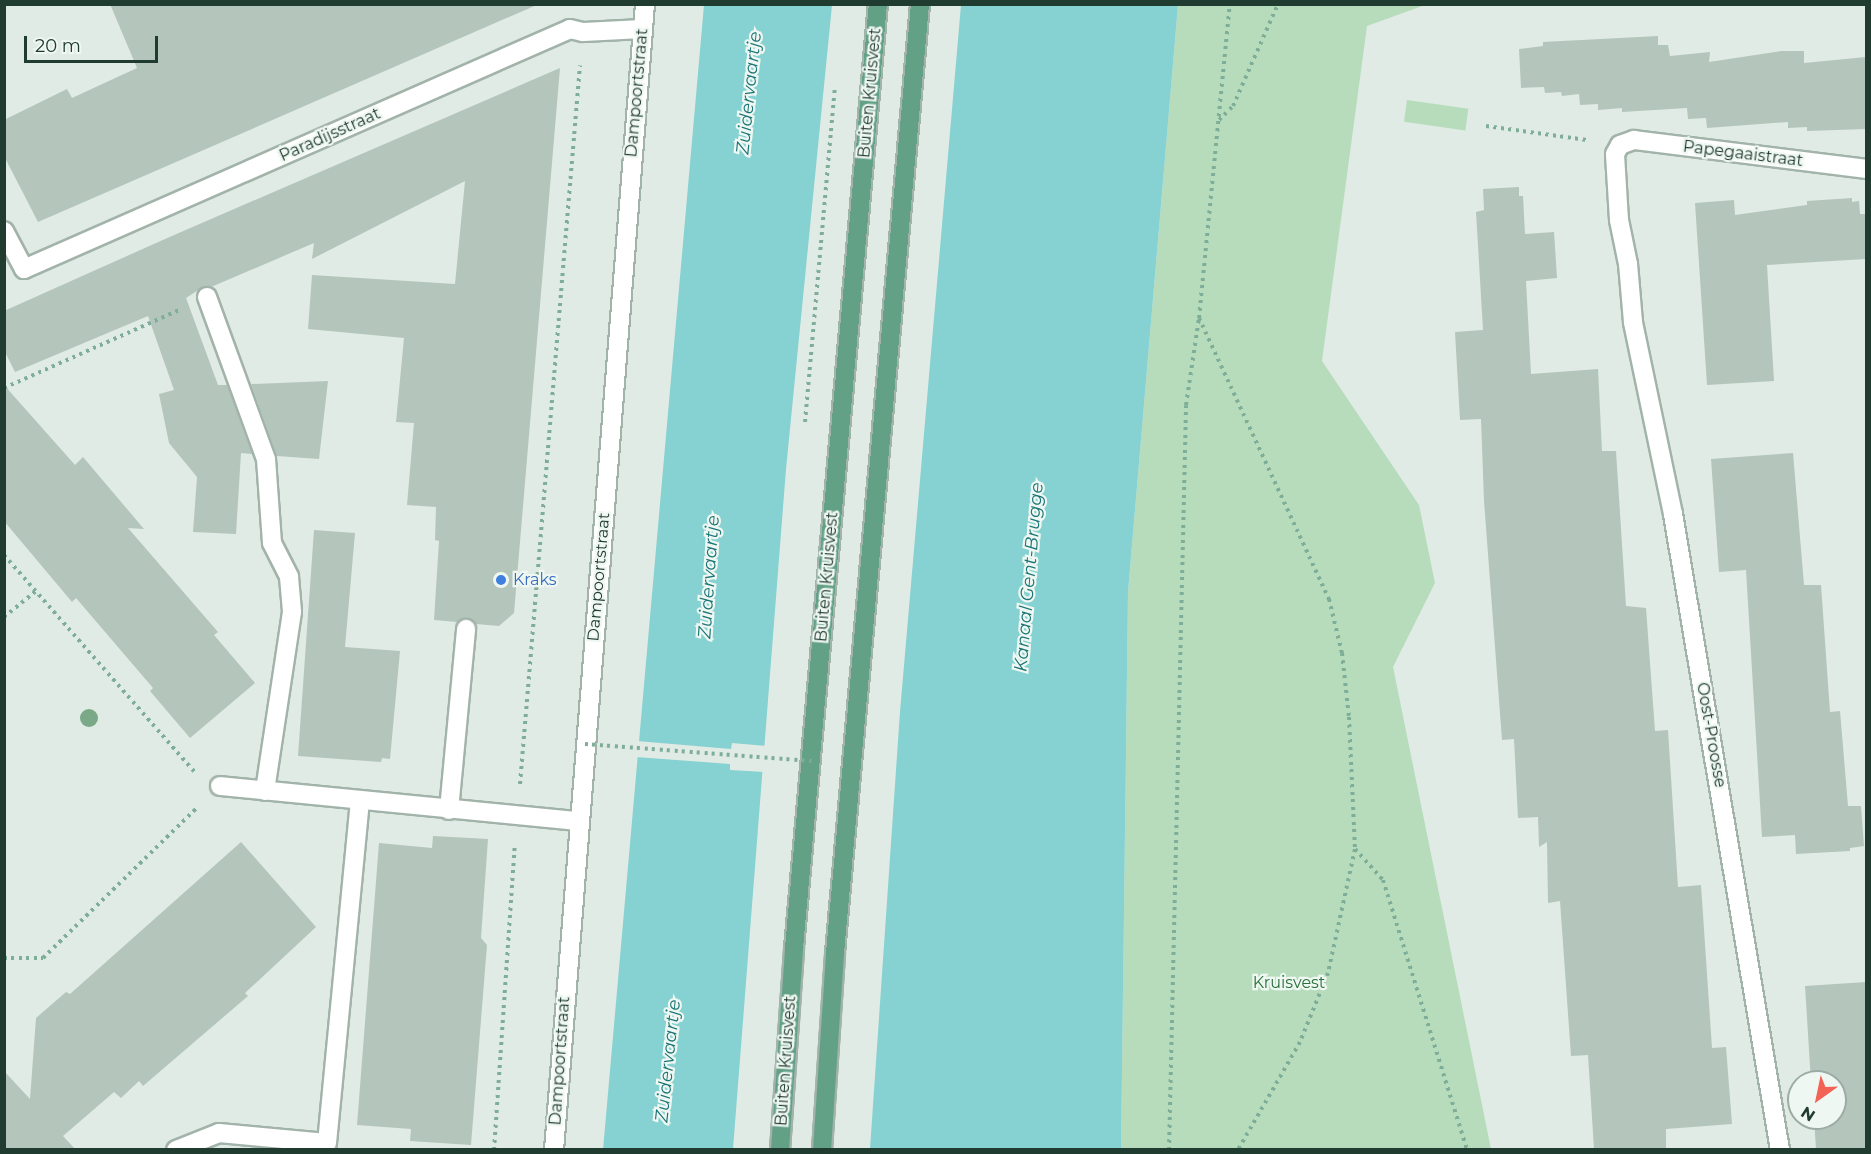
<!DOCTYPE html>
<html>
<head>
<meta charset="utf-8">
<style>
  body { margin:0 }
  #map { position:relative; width:1871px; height:1154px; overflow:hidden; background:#dfebe4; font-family:Montserrat,sans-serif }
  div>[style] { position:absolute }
  .green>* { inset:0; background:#b7dcbc; transform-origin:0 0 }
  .water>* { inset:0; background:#86d1d1 }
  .pier>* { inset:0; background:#dfebe4 }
  .building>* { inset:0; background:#b4c5bc }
  .path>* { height:4px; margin-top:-2px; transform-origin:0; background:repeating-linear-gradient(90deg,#7fae98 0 3px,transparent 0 7.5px) }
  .roads { filter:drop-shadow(2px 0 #a2b3aa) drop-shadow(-2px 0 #a2b3aa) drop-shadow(0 2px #a2b3aa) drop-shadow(0 -2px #a2b3aa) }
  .minor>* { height:18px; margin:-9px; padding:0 9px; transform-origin:9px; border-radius:9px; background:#fff }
  .major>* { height:18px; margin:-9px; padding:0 9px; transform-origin:9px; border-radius:9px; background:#63a187 }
  .path-bridge>* { height:4px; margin-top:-2px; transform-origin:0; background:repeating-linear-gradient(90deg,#7fae98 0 3px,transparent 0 7.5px) }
  .trees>* { width:18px; height:18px; margin:-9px; border-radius:50%; background:#7ba887 }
  .dots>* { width:16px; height:16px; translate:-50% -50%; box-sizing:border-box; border:3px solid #eff7f2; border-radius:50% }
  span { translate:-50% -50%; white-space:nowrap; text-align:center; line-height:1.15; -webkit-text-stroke:4.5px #eff7f2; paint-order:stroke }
  .street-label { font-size:16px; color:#203b2f }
  .shop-label { font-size:16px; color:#366cbe }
  .left { translate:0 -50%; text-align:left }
  .park-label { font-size:16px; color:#2a723b }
  .water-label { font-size:18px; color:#1a7576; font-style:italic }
  .frame { position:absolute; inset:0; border:6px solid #203b2f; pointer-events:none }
  .north { position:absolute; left:1787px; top:1070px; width:60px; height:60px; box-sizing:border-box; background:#eff7f2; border:2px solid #9caca4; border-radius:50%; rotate:213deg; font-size:16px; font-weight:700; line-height:24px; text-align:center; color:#203b2f }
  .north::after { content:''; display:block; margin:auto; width:21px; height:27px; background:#f36355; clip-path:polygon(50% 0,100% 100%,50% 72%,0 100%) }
  .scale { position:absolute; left:24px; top:36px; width:134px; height:27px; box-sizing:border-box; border:3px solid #203b2f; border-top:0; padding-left:8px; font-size:18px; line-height:21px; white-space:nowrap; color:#203b2f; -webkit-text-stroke:4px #eff7f2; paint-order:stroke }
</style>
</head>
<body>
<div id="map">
  <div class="green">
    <i style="clip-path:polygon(1178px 5px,1425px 5px,1367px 26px,1322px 361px,1419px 505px,1435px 583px,1393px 667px,1491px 1149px,1121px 1150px,1128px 592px)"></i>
    <i style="left:1407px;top:100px;width:62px;height:22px;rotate:8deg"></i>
  </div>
  <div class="water">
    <i style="clip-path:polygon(704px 5px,832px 5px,786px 469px,733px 1149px,603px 1150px)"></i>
    <i style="clip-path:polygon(961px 5px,1178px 5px,1128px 592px,1121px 1149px,870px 1149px,900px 712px)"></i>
  </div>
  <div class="pier">
    <i style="clip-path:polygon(637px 741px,731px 749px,732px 743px,768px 746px,766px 772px,730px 770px,730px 764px,636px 757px)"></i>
  </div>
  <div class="building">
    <i style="clip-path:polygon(110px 4px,539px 4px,38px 222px,4px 156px,4px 120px,67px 89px,72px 98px,137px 68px)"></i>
    <i style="clip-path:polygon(1658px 36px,1658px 45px,1668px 45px,1670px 56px,1710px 52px,1709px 62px,1781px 51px,1804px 51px,1804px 63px,1866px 57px,1866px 129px,1807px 131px,1807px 127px,1788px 128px,1788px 122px,1707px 128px,1706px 118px,1688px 119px,1687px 108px,1622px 112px,1622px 108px,1598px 110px,1598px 104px,1580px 105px,1579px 94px,1562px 96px,1561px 92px,1545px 93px,1544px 87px,1521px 88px,1519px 49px,1543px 46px,1543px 42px)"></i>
    <i style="clip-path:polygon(560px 68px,514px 613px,499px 626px,476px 624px,468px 618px,457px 622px,434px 620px,439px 541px,435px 540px,436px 507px,407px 505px,414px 423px,396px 422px,404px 338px,308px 329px,312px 275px,455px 284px,465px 181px,312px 259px,314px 243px,211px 287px,203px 287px,186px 298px,218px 385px,227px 385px,252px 454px,241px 453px,236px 534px,193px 532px,197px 477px,169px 443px,159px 394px,174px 390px,148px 316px,15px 372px,4px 350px,4px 311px,165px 239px)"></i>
    <i style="clip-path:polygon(1519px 187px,1519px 196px,1523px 196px,1525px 234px,1554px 232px,1557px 278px,1526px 281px,1531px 374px,1598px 369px,1602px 451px,1616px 451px,1626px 606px,1646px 608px,1655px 731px,1668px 730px,1678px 887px,1701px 885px,1712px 1048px,1726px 1047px,1732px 1124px,1666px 1129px,1666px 1149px,1594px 1149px,1588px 1055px,1571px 1056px,1560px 901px,1548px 903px,1547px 842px,1539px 847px,1538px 817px,1518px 818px,1514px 739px,1502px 740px,1484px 501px,1481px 419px,1460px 420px,1455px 332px,1483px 330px,1476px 212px,1484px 210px,1483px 189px)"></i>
    <i style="clip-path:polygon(1852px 198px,1852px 202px,1859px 201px,1860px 214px,1866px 214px,1866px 259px,1767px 265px,1774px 381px,1707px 385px,1695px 203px,1734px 200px,1735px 215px,1807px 205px,1807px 201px)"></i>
    <i style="clip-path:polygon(328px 381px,319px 459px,277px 456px,251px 384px)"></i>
    <i style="clip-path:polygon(4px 385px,75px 465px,83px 457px,144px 529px,128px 528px,218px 632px,214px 635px,255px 683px,190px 738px,150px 691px,153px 688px,76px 598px,72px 602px,4px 521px)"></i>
    <i style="clip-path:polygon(1793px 453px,1804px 585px,1821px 585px,1830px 712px,1840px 711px,1848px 806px,1861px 806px,1864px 846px,1850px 848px,1850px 851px,1796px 854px,1795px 835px,1762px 837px,1746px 570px,1719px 572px,1711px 459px)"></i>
    <i style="clip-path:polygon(314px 530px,355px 533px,345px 647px,400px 651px,390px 759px,382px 758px,381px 762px,298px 756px)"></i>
    <i style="clip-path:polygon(433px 836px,488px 839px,481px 938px,487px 945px,471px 1145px,410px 1141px,411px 1129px,357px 1125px,379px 843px,432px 848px)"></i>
    <i style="clip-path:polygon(241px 842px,316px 927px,245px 993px,248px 996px,143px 1086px,139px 1081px,121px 1098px,114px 1092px,63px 1136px,75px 1149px,4px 1149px,4px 1071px,30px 1099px,36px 1018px,66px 992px,70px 994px)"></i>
    <i style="clip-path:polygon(1866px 982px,1866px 1149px,1816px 1149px,1814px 1118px,1835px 1118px,1835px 1082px,1811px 1082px,1805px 986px)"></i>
  </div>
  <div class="path">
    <i style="left:1219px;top:120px;width:20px;rotate:-45deg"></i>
    <i style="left:1233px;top:106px;width:111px;rotate:-66.2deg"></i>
    <i style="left:1486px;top:126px;width:102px;rotate:7.9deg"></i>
    <i style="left:1199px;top:318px;width:310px;rotate:65.2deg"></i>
    <i style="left:1329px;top:599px;width:56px;rotate:76.5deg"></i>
    <i style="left:1342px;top:653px;width:64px;rotate:83.8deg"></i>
    <i style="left:1349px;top:717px;width:132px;rotate:87.4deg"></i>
    <i style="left:1355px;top:849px;width:127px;rotate:102.3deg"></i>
    <i style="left:1328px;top:973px;width:74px;rotate:112.1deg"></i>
    <i style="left:1300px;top:1042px;width:125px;rotate:119.9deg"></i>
    <i style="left:4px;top:388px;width:192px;rotate:-24deg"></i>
    <i style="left:805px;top:422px;width:334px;rotate:-84.9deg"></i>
    <i style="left:4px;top:555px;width:288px;rotate:48.7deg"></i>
    <i style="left:4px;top:617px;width:41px;rotate:-39.1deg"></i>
    <i style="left:520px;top:784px;width:721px;rotate:-85.23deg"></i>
    <i style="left:1355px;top:849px;width:42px;rotate:47.9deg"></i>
    <i style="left:1383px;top:880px;width:283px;rotate:72.7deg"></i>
    <i style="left:4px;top:958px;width:39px"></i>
    <i style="left:43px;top:958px;width:216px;rotate:-44.3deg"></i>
    <i style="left:494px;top:1150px;width:306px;rotate:-86.1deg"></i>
    <i style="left:1169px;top:1150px;width:745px;rotate:-88.69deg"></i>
    <i style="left:1186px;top:405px;width:88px;rotate:-81.5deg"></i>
    <i style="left:1199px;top:318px;width:316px;rotate:-84.4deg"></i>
  </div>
  <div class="roads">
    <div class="minor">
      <i style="left:4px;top:231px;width:43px;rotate:62.2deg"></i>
      <i style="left:24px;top:269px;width:596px;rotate:-23.73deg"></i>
      <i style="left:570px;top:29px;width:13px;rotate:13deg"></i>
      <i style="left:583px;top:32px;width:60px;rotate:-2.9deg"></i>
      <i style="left:207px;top:297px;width:172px;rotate:70deg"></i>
      <i style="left:266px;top:459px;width:84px;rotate:85.9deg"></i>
      <i style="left:272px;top:543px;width:38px;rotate:63deg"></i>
      <i style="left:289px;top:577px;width:35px;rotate:85deg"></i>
      <i style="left:292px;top:612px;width:181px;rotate:98.6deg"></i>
      <i style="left:220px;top:786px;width:361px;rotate:5.6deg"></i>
      <i style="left:449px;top:810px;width:182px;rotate:-84.6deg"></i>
      <i style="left:176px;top:1150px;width:46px;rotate:-21.6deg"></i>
      <i style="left:219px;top:1133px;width:108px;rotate:5.3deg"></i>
      <i style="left:327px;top:1143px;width:344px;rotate:-84.5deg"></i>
      <i style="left:554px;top:1150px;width:1150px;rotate:-85.46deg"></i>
      <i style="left:1780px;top:1150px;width:645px;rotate:-99.55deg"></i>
      <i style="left:1673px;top:514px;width:196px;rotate:-101.8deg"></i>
      <i style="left:1633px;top:322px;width:58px;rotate:-94.9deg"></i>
      <i style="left:1628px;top:264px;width:45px;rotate:-101.6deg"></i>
      <i style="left:1619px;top:220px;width:66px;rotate:-93.5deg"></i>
      <i style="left:1615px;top:154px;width:10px;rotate:-61deg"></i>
      <i style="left:1620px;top:145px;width:15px;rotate:-20deg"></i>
      <i style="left:1634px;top:140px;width:234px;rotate:7.1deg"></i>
    </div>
    <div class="major">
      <i style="left:780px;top:1150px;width:202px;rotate:-86deg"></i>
      <i style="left:794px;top:948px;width:948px;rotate:-84.92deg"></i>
      <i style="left:822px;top:1150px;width:197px;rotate:-86.2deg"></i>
      <i style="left:835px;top:953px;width:953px;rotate:-84.88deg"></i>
    </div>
  </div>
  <div class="path-bridge">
    <i style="left:585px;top:744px;width:227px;rotate:4.3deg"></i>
  </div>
  <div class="trees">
    <i style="left:89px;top:718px"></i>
  </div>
  <div class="dots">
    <i style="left:501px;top:580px;background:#3f7fe0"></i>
  </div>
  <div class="street-label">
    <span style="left:637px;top:93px;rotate:-85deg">Dampoortstraat</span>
    <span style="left:870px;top:93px;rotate:-85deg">Buiten Kruisvest</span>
    <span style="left:330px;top:135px;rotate:-24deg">Paradijsstraat</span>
    <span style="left:1743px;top:154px;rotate:7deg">Papegaaistraat</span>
    <span style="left:599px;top:577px;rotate:-85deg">Dampoortstraat</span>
    <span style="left:827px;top:577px;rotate:-85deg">Buiten Kruisvest</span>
    <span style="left:1711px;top:735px;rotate:80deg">Oost-Proosse</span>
    <span style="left:560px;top:1061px;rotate:-86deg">Dampoortstraat</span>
    <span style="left:786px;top:1061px;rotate:-86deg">Buiten Kruisvest</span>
  </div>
  <div class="shop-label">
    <span class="left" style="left:513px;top:580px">Kraks</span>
  </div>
  <div class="park-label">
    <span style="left:1289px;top:983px">Kruisvest</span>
  </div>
  <div class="water-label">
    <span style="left:749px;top:93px;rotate:-84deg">Zuidervaartje</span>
    <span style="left:709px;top:577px;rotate:-86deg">Zuidervaartje</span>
    <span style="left:1029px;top:577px;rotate:-85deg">Kanaal Gent-Brugge</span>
    <span style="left:668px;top:1061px;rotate:-84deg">Zuidervaartje</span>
  </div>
  <div class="frame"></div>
  <div class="north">N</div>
  <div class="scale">20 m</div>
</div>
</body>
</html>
